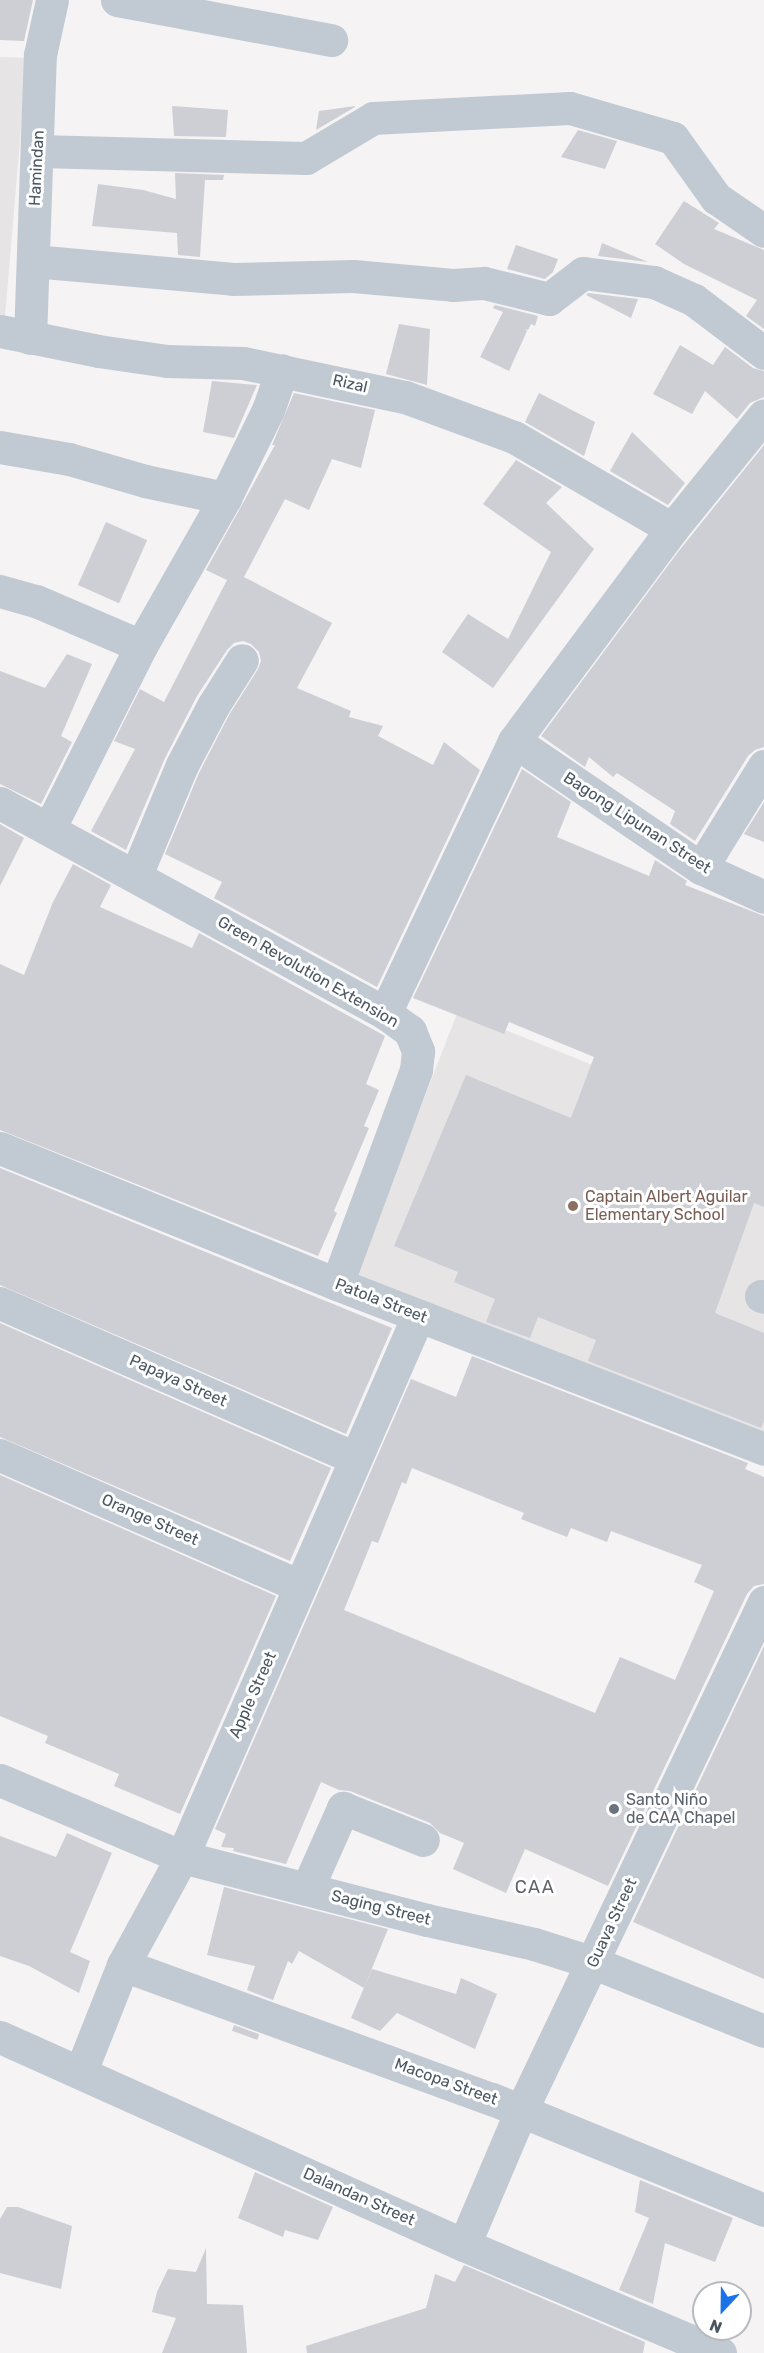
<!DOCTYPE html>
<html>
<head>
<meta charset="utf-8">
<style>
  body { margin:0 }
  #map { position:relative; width:764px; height:2353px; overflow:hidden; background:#f5f3f3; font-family:Rubik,sans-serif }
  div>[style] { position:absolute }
  .education>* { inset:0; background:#e6e4e5 }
  .building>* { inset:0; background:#cdcfd5; transform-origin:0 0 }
  .minor>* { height:33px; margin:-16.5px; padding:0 16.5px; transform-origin:16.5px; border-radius:16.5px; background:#c1cad2 }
  .dots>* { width:16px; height:16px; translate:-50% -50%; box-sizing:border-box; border:3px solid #fff; border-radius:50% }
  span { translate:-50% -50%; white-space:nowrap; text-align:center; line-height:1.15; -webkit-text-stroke:6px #fff; paint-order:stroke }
  .street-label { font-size:16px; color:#4a5661 }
  .education-label { font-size:16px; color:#785e54 }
  .left { translate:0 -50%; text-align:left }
  .worship-label { font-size:16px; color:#5b616d }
  .neighbourhood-label { font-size:18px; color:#5f6368; letter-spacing:1.5px }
  .north { position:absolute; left:692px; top:2281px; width:60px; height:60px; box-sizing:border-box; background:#fff; border:2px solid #b7bbc0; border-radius:50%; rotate:202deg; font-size:16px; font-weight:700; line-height:24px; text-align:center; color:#4a5661 }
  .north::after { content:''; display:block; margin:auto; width:21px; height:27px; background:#1a73e8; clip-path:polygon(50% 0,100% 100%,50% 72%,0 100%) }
</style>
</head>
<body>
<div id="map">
  <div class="education">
    <i style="clip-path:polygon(0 57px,27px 58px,5px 317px,0 316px)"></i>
    <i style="clip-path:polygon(458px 1011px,764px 1134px,764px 1442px,355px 1277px)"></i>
  </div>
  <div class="building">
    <i style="clip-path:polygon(0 0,33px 0,24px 41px,0 40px)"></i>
    <i style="clip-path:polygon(172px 106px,228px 110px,226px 137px,174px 136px)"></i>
    <i style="clip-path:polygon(355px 106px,355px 107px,316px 130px,319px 111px)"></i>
    <i style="clip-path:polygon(578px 130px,617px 141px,605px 169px,561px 157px)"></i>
    <i style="clip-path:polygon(175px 173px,224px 175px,223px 180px,205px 180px,200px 257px,178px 255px,177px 233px,92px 226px,98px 184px,143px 190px,176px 199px)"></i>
    <i style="clip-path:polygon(684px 201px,719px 223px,714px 229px,764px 250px,764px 329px,746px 316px,757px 300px,684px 264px,655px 244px)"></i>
    <i style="clip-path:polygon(602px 243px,648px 262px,598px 256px)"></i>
    <i style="clip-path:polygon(516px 245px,558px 259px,553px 272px,545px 279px,507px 269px)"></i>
    <i style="clip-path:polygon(588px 293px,638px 299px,631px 318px,586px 295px)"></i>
    <i style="clip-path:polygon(495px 305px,538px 316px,535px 326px,531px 324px,528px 330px,525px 329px,527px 331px,509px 371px,480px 357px,503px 312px,493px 308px)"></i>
    <i style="clip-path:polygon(399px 324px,430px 329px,427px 385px,386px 374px)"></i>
    <i style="clip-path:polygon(680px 345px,713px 365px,725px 347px,753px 368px,764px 371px,764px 397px,750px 403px,737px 419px,705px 391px,692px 414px,653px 394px)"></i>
    <i style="clip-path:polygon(212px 381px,257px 385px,234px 438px,203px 432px)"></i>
    <i style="clip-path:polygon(294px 393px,375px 410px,361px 468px,332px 459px,309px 510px,285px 499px,244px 577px,332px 623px,297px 688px,351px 711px,349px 717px,383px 726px,378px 736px,433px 765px,444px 742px,480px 770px,377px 987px,214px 898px,222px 882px,165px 854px,199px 773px,229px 715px,258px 669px,261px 661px,259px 652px,251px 644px,243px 641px,234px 643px,227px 650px,197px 696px,165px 758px,126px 850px,91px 831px,135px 749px,114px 741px,140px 689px,164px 702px,227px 580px,206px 570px,275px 445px,272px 445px)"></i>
    <i style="clip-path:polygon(539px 393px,595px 422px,584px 456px,525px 422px)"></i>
    <i style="clip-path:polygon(632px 432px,685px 483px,668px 505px,610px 471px)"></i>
    <i style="clip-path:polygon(764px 445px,764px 747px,755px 750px,748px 756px,695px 841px,670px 824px,675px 811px,617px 773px,613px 777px,589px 757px,585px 767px,541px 736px,678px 552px)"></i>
    <i style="clip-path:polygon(516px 460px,562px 487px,546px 503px,594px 549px,493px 688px,442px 652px,468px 614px,508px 639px,551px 552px,483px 504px)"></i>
    <i style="left:106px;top:522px;width:45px;height:69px;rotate:24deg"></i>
    <i style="clip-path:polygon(67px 654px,92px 664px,61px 736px,72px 742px,41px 804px,0 784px,0 671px,45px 688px)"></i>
    <i style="clip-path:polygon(522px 769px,571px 802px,557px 837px,649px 876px,655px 860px,687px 881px,685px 885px,764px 916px,764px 1207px,754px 1203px,715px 1313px,764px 1333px,764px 1421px,761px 1428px,588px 1361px,596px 1340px,538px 1317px,530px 1338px,486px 1322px,495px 1299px,454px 1282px,458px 1272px,394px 1246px,466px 1075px,571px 1118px,594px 1057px,509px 1022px,504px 1034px,413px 998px)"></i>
    <i style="clip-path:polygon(764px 802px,764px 842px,744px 834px)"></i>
    <i style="clip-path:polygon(0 824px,24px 838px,0 886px)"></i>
    <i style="clip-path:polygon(73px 864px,111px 885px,100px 907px,192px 948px,199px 933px,385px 1036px,366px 1084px,379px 1090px,364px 1126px,369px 1128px,334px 1211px,337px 1213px,318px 1256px,0 1130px,0 964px,24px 975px,53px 902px)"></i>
    <i style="clip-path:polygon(0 1168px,392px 1328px,346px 1434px,0 1285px)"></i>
    <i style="clip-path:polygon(0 1323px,331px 1468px,290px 1561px,0 1437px)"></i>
    <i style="clip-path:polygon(evenodd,472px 1356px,748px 1463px,745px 1469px,764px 1477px,764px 1584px,754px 1586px,747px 1594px,608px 1886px,525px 1849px,506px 1893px,453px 1869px,464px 1843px,440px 1833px,430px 1823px,350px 1791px,339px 1790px,321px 1782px,286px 1864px,233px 1851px,234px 1848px,221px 1847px,226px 1834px,215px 1829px,411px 1379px,456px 1397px,472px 1356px,412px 1468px,524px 1513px,521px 1519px,567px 1537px,571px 1528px,607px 1542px,611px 1531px,702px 1565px,694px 1582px,714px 1591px,675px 1680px,620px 1657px,595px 1713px,344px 1610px,372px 1541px,378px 1543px,402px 1482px,406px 1484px,412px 1468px)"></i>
    <i style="clip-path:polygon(0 1475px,276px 1596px,180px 1814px,114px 1786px,119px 1774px,45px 1743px,48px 1736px,0 1716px)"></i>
    <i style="clip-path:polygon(764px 1646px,764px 1979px,633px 1922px)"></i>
    <i style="clip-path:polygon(67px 1833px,112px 1853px,70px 1952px,90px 1961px,79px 1993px,29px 1966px,0 1956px,0 1836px,56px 1857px)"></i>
    <i style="clip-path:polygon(224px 1887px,388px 1929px,364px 1988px,299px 1951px,292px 1964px,288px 1961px,273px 2000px,247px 1990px,255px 1966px,207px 1955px)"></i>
    <i style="clip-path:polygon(372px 1969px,456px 1994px,461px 1978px,497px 1994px,475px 2049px,397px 2013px,380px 2031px,351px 2018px)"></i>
    <i style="left:234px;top:2025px;width:27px;height:6px;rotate:20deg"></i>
    <i style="clip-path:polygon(255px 2172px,333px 2207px,318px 2240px,285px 2230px,283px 2237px,238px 2218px)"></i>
    <i style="clip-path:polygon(640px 2180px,733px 2218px,715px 2262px,665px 2243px,653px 2304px,619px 2290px,649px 2218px,635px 2212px)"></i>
    <i style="clip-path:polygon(7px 2207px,18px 2207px,72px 2226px,61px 2289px,0 2273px,0 2219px)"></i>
    <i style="clip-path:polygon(206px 2248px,207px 2304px,243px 2305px,247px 2353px,162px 2353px,176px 2318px,152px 2312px,157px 2292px,168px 2269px,196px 2272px)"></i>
    <i style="clip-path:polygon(464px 2265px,645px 2342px,643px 2353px,307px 2353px,306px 2346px,426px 2308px,435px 2274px,455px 2282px)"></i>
  </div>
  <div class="minor">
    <i style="left:117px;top:0;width:218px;rotate:10.6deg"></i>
    <i style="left:38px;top:151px;width:268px;rotate:1.5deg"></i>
    <i style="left:306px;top:158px;width:78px;rotate:-30.8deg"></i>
    <i style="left:373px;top:118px;width:197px;rotate:-2.9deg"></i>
    <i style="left:570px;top:108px;width:107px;rotate:16.2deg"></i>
    <i style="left:673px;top:138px;width:74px;rotate:54.4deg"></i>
    <i style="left:716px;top:198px;width:58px;rotate:34.5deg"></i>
    <i style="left:33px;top:261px;width:201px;rotate:5.1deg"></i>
    <i style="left:233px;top:279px;width:120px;rotate:-1.4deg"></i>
    <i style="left:353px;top:276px;width:100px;rotate:5.1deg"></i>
    <i style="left:453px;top:285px;width:31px;rotate:-4deg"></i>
    <i style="left:484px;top:283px;width:67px;rotate:13.8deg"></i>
    <i style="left:549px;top:299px;width:43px;rotate:-37.4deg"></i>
    <i style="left:583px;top:273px;width:72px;rotate:7.2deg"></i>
    <i style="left:654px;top:282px;width:44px;rotate:24.2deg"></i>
    <i style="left:694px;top:300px;width:88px;rotate:37.1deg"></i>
    <i style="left:0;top:331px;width:100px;rotate:11.5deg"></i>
    <i style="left:98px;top:351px;width:70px;rotate:8.2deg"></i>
    <i style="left:167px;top:361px;width:76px;rotate:1.5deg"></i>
    <i style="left:243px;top:363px;width:166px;rotate:11.9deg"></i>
    <i style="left:405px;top:397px;width:116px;rotate:20.2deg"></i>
    <i style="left:514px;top:437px;width:183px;rotate:30.2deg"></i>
    <i style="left:30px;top:338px;width:283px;rotate:-88deg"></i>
    <i style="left:40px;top:55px;width:56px;rotate:-77.7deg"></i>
    <i style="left:0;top:447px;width:70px;rotate:9.9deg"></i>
    <i style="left:69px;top:459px;width:79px;rotate:16.1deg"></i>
    <i style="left:145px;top:481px;width:82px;rotate:12deg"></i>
    <i style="left:0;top:591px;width:37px;rotate:16deg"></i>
    <i style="left:36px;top:601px;width:114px;rotate:23.2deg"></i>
    <i style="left:514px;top:741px;width:226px;rotate:34.2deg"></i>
    <i style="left:701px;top:868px;width:69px;rotate:24.7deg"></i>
    <i style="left:0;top:803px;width:439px;rotate:28.6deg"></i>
    <i style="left:385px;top:1013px;width:31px;rotate:36deg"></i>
    <i style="left:410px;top:1031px;width:22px;rotate:68deg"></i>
    <i style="left:418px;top:1051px;width:19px;rotate:96deg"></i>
    <i style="left:416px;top:1070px;width:228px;rotate:110.3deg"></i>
    <i style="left:49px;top:829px;width:205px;rotate:-63.3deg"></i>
    <i style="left:141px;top:646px;width:170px;rotate:-60.4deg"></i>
    <i style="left:225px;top:498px;width:98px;rotate:-64deg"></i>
    <i style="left:268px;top:410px;width:42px;rotate:-70.7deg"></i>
    <i style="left:701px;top:868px;width:120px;rotate:-58.3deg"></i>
    <i style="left:136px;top:875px;width:119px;rotate:-67.3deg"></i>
    <i style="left:182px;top:765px;width:67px;rotate:-62.3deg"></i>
    <i style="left:213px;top:706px;width:54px;rotate:-57.8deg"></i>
    <i style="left:385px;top:1013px;width:301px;rotate:-64.6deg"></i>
    <i style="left:514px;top:741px;width:264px;rotate:-53.3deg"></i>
    <i style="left:672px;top:529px;width:146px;rotate:-51.1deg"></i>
    <i style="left:0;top:1148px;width:363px;rotate:22deg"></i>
    <i style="left:337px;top:1284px;width:458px;rotate:21.1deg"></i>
    <i style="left:761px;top:1296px;width:3px;rotate:18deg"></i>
    <i style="left:0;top:1303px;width:387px;rotate:23.6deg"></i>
    <i style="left:0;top:1455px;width:327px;rotate:23.6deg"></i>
    <i style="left:0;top:1780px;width:198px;rotate:22.9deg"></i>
    <i style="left:182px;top:1857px;width:253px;rotate:14.4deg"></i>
    <i style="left:427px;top:1920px;width:110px;rotate:12.6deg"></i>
    <i style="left:534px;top:1944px;width:63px;rotate:17.6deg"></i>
    <i style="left:594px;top:1963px;width:183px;rotate:21.8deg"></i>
    <i style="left:307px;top:1889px;width:89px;rotate:-66deg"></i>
    <i style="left:343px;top:1808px;width:86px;rotate:21.8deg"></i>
    <i style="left:123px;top:1965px;width:393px;rotate:20deg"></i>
    <i style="left:492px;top:2099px;width:294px;rotate:22.2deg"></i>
    <i style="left:0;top:2037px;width:508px;rotate:24.15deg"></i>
    <i style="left:464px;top:2245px;width:278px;rotate:22.9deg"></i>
    <i style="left:81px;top:2071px;width:114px;rotate:-68.4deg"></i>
    <i style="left:123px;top:1965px;width:123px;rotate:-61.4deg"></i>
    <i style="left:182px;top:1857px;width:590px;rotate:-66.43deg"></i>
    <i style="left:464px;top:2245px;width:146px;rotate:-67deg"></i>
    <i style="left:521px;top:2111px;width:564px;rotate:-64.48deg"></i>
  </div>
  <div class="dots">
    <i style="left:573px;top:1206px;background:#8d6e63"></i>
    <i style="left:614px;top:1809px;background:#6b7280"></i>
  </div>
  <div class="street-label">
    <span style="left:37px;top:168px;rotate:-87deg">Hamindan</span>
    <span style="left:350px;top:384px;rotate:13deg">Rizal</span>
    <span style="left:637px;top:823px;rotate:33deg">Bagong Lipunan Street</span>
    <span style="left:308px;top:972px;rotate:30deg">Green Revolution Extension</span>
    <span style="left:381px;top:1301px;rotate:21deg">Patola Street</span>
    <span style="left:178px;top:1381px;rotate:24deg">Papaya Street</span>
    <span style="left:150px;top:1520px;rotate:24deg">Orange Street</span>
    <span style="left:253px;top:1695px;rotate:-66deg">Apple Street</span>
    <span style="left:381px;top:1908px;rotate:14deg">Saging Street</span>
    <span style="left:612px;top:1923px;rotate:-65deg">Guava Street</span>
    <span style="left:446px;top:2082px;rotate:20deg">Macopa Street</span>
    <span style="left:359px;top:2197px;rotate:24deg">Dalandan Street</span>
  </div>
  <div class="education-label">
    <span class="left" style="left:585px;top:1206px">Captain Albert Aguilar<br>Elementary School</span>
  </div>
  <div class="worship-label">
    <span class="left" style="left:626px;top:1809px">Santo Niño<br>de CAA Chapel</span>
  </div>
  <div class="neighbourhood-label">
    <span style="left:535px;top:1887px">CAA</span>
  </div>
  <div class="north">N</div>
</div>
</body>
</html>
